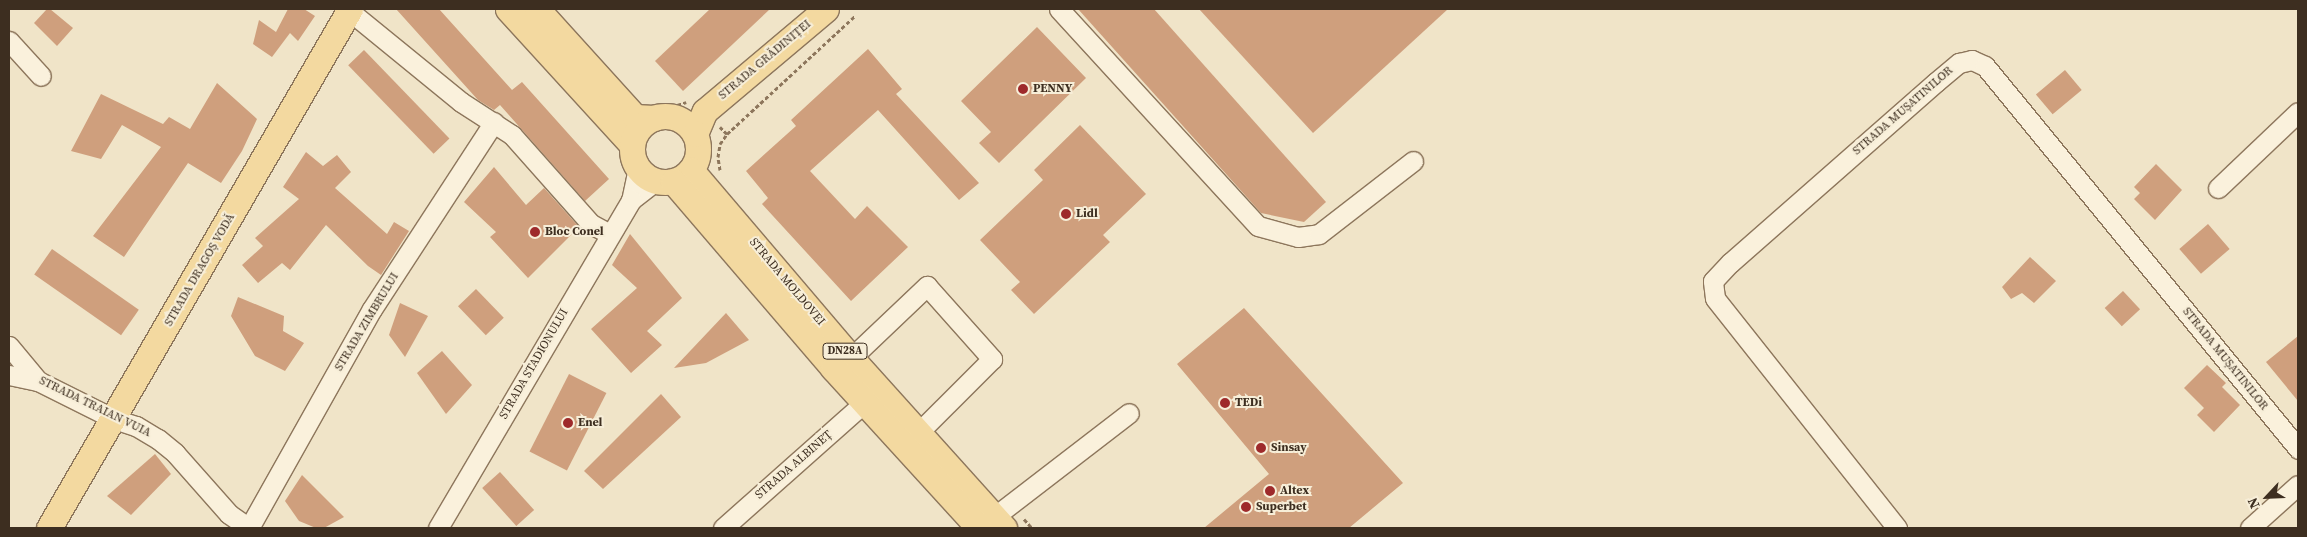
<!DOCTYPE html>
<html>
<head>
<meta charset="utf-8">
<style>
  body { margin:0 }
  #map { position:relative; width:2307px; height:537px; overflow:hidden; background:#f0e4c8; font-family:"Source Serif 4",serif }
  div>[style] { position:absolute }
  .building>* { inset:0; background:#cf9f7d; transform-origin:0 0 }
  .path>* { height:3px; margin-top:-1.5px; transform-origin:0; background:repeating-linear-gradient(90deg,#8d765c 0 4px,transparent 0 6.5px) }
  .roads { filter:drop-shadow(1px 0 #8d765c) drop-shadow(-1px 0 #8d765c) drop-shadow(0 1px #8d765c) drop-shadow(0 -1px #8d765c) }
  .minor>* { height:19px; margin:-9.5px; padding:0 9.5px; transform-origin:9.5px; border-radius:9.5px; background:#faf1dc }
  .major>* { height:25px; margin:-12.5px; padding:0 12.5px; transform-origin:12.5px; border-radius:12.5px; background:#f3d9a0 }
  .major>.ring { margin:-12.5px; padding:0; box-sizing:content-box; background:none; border:25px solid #f3d9a0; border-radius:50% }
  .dots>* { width:14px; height:14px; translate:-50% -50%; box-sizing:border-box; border:2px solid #f7eed8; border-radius:50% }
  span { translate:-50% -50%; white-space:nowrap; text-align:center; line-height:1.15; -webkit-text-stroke:4px #f7eed8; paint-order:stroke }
  .shield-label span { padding:1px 4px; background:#f7eed8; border:1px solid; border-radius:4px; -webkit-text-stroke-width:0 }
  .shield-label { font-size:11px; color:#3d2e20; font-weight:700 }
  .street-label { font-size:12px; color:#3d2e20 }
  .poi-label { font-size:12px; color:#3d2e20; font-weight:700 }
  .left { translate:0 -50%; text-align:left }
  .frame { position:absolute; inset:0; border:10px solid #3d2e20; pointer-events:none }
  .north { position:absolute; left:2242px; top:472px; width:50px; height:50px; -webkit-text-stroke:4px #f7eed8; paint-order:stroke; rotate:245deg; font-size:14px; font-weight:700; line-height:20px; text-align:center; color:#3d2e20 }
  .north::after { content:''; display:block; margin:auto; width:18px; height:22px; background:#3d2e20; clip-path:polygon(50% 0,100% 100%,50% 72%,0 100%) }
</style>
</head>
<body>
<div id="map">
  <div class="building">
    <i style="clip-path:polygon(47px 9px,50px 9px,73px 28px,57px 46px,34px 23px)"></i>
    <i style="clip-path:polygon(288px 9px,304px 9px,315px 16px,298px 41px,290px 33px,272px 57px,253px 44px,259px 20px,276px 32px)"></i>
    <i style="clip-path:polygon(396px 9px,439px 9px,512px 90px,522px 82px,609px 179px,585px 201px,500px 105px,494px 110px,478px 100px)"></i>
    <i style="clip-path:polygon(710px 9px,770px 9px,683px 91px,655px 61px)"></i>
    <i style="clip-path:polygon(1078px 9px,1154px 9px,1326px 202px,1304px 222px,1261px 213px)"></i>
    <i style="clip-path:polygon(1199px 9px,1448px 9px,1313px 133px)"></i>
    <i style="clip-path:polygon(1037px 27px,1086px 78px,999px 163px,979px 143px,991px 132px,961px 101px)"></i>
    <i style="clip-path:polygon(868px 49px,902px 89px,896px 94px,979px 183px,959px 200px,878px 110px,810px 171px,855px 219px,867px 206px,908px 247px,851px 301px,762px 204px,768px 198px,746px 171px,796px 126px,791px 120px)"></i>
    <i style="left:364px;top:50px;width:123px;height:22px;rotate:46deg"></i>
    <i style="left:2065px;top:70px;width:26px;height:38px;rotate:50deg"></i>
    <i style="clip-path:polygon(217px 83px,257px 119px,242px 151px,221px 183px,188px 163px,124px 257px,93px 236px,161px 147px,122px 125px,101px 159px,71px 151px,101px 94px,163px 124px,169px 117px,190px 129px)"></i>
    <i style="clip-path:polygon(1080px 125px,1146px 194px,1103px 235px,1110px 242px,1034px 314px,1011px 290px,1020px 282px,980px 240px,1043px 180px,1034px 170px)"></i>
    <i style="clip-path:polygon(306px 152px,323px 166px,337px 155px,351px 172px,335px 188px,387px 234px,394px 222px,409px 231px,381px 275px,368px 266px,326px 225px,290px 270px,282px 263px,258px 283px,242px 265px,263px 246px,255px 238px,299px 199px,283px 187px)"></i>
    <i style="clip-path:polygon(2156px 164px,2182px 190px,2155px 220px,2134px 199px,2140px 193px,2134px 187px)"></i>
    <i style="clip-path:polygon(494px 167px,526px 205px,544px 188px,579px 227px,528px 278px,490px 237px,496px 232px,464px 202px)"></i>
    <i style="left:2208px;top:224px;width:33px;height:38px;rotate:49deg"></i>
    <i style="clip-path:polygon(630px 234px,682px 298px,647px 331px,662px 345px,631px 373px,591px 329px,637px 288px,612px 265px)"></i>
    <i style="left:52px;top:249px;width:106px;height:31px;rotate:35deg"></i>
    <i style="clip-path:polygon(2030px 257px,2056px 281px,2034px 303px,2022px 293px,2011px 299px,2002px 287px)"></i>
    <i style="left:476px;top:289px;width:40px;height:25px;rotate:46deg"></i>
    <i style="left:2123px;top:291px;width:25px;height:25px;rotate:47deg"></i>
    <i style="clip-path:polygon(238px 297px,284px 316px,283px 331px,304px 343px,285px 371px,255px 356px,231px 316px)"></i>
    <i style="clip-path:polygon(400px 303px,428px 316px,405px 357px,389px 335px)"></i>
    <i style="clip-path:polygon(1244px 308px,1403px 483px,1349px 528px,1204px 528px,1269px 474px,1177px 364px)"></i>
    <i style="clip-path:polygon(726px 313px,749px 340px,706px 363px,674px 368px)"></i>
    <i style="clip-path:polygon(2298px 336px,2298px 401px,2266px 362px)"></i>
    <i style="clip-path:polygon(442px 351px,472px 385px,446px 414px,417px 373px)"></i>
    <i style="clip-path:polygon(2207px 365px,2226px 383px,2222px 387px,2240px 405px,2214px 432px,2197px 415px,2204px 408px,2184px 388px)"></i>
    <i style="left:569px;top:374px;width:42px;height:87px;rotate:27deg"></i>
    <i style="clip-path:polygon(661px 394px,681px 417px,603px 489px,584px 471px)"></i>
    <i style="clip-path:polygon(155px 454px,171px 474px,131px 515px,107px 496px)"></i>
    <i style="left:500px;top:472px;width:51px;height:24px;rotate:48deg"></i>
    <i style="clip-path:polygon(302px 475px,344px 517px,324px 528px,316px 528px,299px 521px,285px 501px)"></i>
  </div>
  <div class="path">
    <i style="left:671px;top:107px;width:16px;rotate:-18deg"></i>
    <i style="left:727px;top:134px;width:174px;rotate:-42.7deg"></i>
    <i style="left:720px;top:170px;width:13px;rotate:-99deg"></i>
    <i style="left:718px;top:157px;width:13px;rotate:-81deg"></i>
    <i style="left:720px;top:144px;width:12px;rotate:-55deg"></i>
    <i style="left:727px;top:134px;width:10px;rotate:-135deg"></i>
    <i style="left:1024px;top:519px;width:12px;rotate:48deg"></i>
  </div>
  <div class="roads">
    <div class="minor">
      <i style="left:347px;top:9px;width:147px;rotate:39.2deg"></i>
      <i style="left:461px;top:102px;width:61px;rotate:32.9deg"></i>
      <i style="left:512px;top:135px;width:119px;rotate:48.4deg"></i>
      <i style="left:591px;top:224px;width:21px;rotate:28deg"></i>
      <i style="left:1059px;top:9px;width:294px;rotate:47.5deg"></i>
      <i style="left:1258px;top:226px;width:41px;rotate:15.4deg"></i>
      <i style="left:1298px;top:237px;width:21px;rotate:-8deg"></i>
      <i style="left:1319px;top:234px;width:119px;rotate:-37.8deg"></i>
      <i style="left:9px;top:41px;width:47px;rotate:47.6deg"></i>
      <i style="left:638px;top:168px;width:33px;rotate:102deg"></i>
      <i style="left:631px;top:200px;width:31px;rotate:-38deg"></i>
      <i style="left:2218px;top:188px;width:110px;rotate:-43.5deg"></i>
      <i style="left:9px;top:346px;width:45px;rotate:50.4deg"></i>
      <i style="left:38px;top:381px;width:85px;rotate:26.6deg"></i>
      <i style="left:114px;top:419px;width:23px;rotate:18deg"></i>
      <i style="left:136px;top:426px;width:26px;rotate:31deg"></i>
      <i style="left:158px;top:439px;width:22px;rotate:39deg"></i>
      <i style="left:175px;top:453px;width:81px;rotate:48.5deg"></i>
      <i style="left:229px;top:514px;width:24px;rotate:35deg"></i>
      <i style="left:851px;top:358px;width:105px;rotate:-43.5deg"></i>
      <i style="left:927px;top:286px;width:98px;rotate:48.3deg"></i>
      <i style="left:992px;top:359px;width:103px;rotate:135deg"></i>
      <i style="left:9px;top:375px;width:30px;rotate:12deg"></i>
      <i style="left:994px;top:517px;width:170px;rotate:-37.6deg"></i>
      <i style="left:249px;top:528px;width:251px;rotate:-60.7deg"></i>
      <i style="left:372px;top:309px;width:223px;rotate:-56.9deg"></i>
      <i style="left:438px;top:528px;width:381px;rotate:-59.5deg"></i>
      <i style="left:723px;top:528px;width:190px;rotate:-41.6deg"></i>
      <i style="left:1897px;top:528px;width:293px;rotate:-128.4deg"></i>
      <i style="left:1715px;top:298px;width:17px;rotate:-97deg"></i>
      <i style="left:1713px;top:281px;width:25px;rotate:-47deg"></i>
      <i style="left:1730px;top:263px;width:274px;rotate:-41.3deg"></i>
      <i style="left:1936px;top:82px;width:30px;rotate:-40deg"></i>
      <i style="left:1959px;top:63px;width:13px;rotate:-13deg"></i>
      <i style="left:1972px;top:60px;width:14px;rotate:25deg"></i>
      <i style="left:1985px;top:66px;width:495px;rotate:50.7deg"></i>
      <i style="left:2250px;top:528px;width:64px;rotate:-41.9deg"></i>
    </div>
    <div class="major">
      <i style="left:508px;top:9px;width:184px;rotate:47.6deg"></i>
      <i style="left:537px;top:9px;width:146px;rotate:47.8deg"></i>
      <i style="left:635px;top:117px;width:19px;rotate:3deg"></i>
      <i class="ring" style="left:632px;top:116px;width:41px;height:41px"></i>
      <i style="left:695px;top:134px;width:25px;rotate:-67deg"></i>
      <i style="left:705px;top:111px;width:158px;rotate:-40.1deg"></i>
      <i style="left:691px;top:170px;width:247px;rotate:49.6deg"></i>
      <i style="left:851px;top:358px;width:229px;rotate:48deg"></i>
      <i style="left:673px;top:181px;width:246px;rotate:49.4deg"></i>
      <i style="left:833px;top:368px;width:217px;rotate:47.6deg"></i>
      <i style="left:49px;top:528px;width:600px;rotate:-59.89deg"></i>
    </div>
  </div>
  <div class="dots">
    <i style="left:1023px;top:89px;background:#9e2a2b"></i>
    <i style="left:1066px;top:214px;background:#9e2a2b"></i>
    <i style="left:535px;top:232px;background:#9e2a2b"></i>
    <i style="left:1225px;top:403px;background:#9e2a2b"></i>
    <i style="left:568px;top:423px;background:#9e2a2b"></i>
    <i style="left:1261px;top:448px;background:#9e2a2b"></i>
    <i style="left:1270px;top:491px;background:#9e2a2b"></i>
    <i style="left:1246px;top:507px;background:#9e2a2b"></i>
  </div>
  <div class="shield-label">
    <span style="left:845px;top:351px">DN28A</span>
  </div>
  <div class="street-label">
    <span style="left:765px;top:60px;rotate:-40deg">STRADA GRĂDINIȚEI</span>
    <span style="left:1903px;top:111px;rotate:-41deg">STRADA MUȘATINILOR</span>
    <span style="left:200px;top:270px;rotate:-60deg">STRADA DRAGOȘ VODĂ</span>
    <span style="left:787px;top:282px;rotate:50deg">STRADA MOLDOVEI</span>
    <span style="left:367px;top:322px;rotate:-59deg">STRADA ZIMBRULUI</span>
    <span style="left:2225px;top:359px;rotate:51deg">STRADA MUȘATINILOR</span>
    <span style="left:534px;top:364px;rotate:-60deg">STRADA STADIONULUI</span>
    <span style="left:95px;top:407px;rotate:26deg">STRADA TRAIAN VUIA</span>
    <span style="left:794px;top:465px;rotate:-41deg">STRADA ALBINEȚ</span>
  </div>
  <div class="poi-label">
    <span class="left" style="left:1033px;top:89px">PENNY</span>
    <span class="left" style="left:1076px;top:214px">Lidl</span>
    <span class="left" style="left:545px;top:232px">Bloc Conel</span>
    <span class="left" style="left:1235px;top:403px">TEDi</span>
    <span class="left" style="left:578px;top:423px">Enel</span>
    <span class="left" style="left:1271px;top:448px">Sinsay</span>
    <span class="left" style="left:1280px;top:491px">Altex</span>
    <span class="left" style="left:1256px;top:507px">Superbet</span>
  </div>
  <div class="frame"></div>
  <div class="north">N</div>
</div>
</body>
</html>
